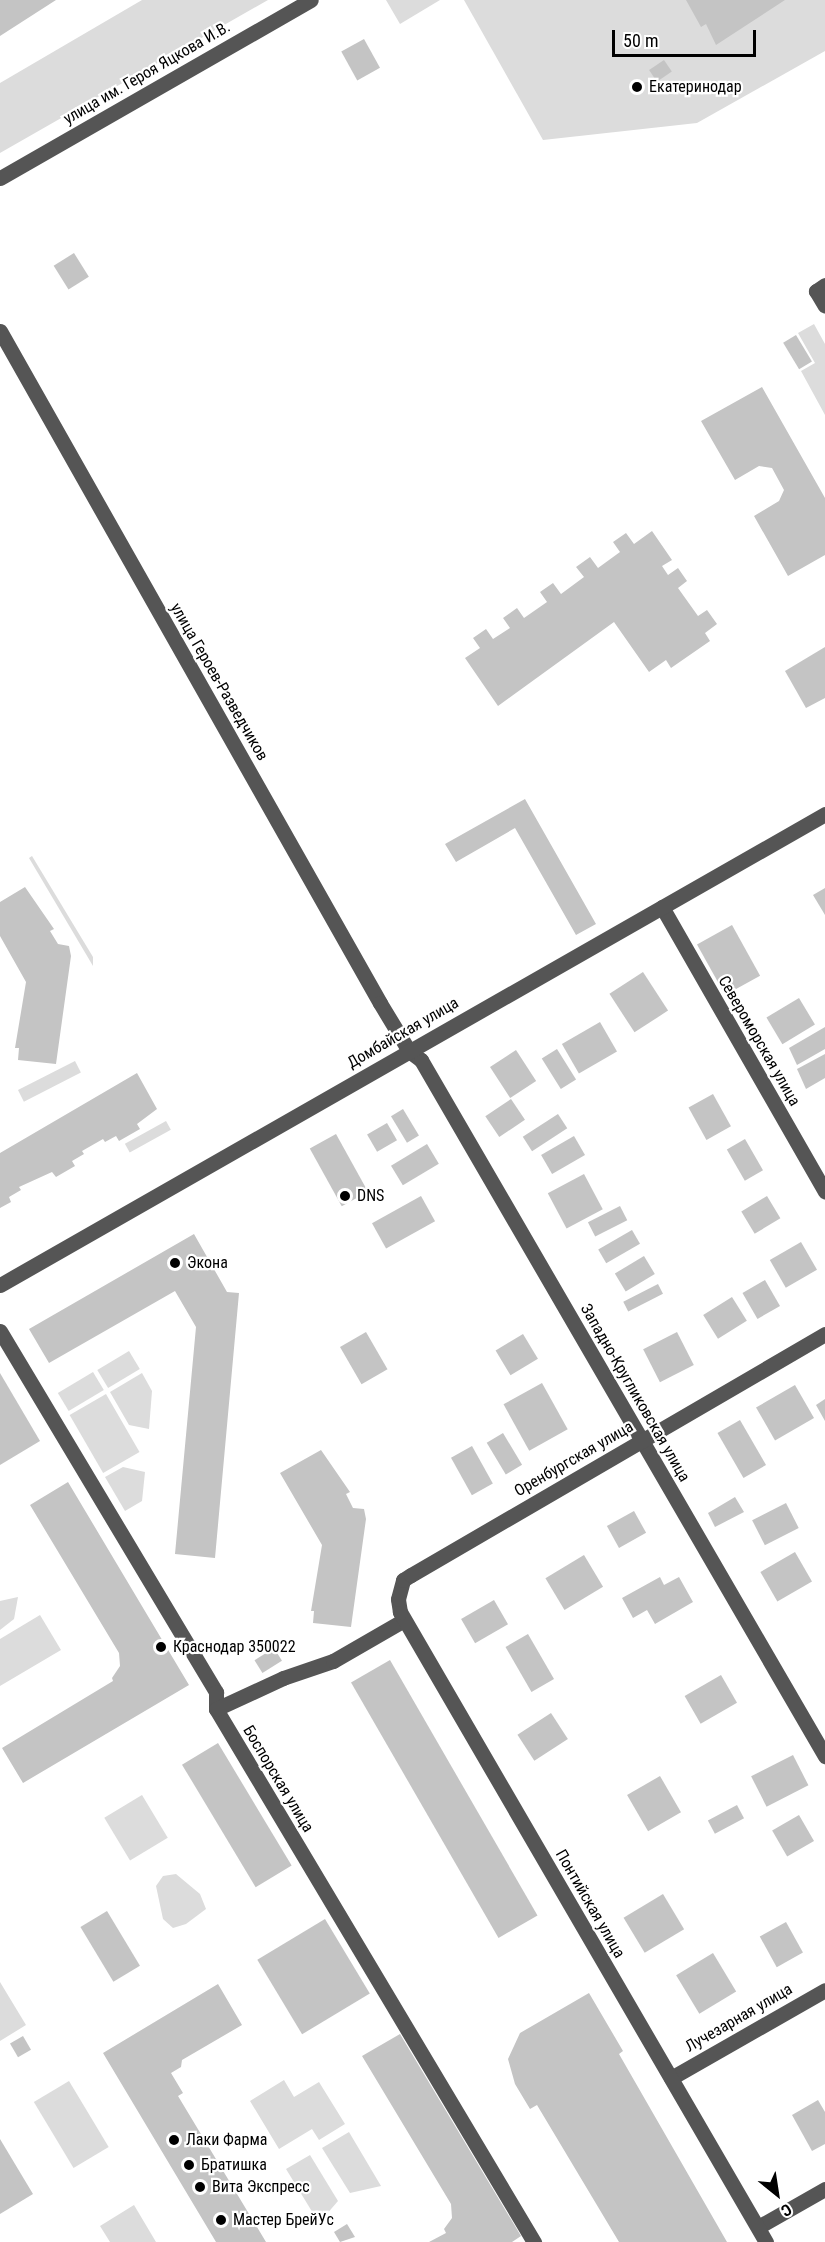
<!DOCTYPE html>
<html>
<head>
<meta charset="utf-8">
<style>
  body { margin:0 }
  #map { position:relative; width:825px; height:2242px; overflow:hidden; background:#fff; font-family:"Roboto Condensed",sans-serif }
  div>[style] { position:absolute }
  .green>* { inset:0; background:#dcdcdc; transform-origin:0 0 }
  .building>* { inset:0; background:#c4c4c4; transform-origin:0 0 }
  .minor>* { height:15px; margin:-7.5px; padding:0 7.5px; transform-origin:7.5px; border-radius:7.5px; background:#555 }
  .dots>* { width:16px; height:16px; translate:-50% -50%; box-sizing:border-box; border:3px solid #fff; border-radius:50% }
  span { translate:-50% -50%; white-space:nowrap; text-align:center; line-height:1.15; -webkit-text-stroke:4.5px #fff; paint-order:stroke }
  .street-label { font-size:16px; color:#000 }
  .poi-label { font-size:16px; color:#000 }
  .left { translate:0 -50%; text-align:left }
  .north { position:absolute; left:747px; top:2164px; width:60px; height:60px; -webkit-text-stroke:4px #fff; paint-order:stroke; rotate:150deg; font-size:16px; font-weight:700; line-height:24px; text-align:center; color:#000 }
  .north::after { content:''; display:block; margin:auto; width:21px; height:27px; background:#000; clip-path:polygon(50% 0,100% 100%,50% 72%,0 100%) }
  .scale { position:absolute; left:612px; top:30px; width:144px; height:27px; box-sizing:border-box; border:3px solid #000; border-top:0; padding-left:8px; font-size:18px; line-height:21px; white-space:nowrap; color:#000; -webkit-text-stroke:4px #fff; paint-order:stroke }
</style>
</head>
<body>
<div id="map">
  <div class="green">
    <i style="clip-path:polygon(142px 0,268px 0,0 153px,0 83px)"></i>
    <i style="clip-path:polygon(386px 0,440px 0,400px 24px)"></i>
    <i style="clip-path:polygon(464px 0,825px 0,825px 51px,697px 123px,543px 140px)"></i>
    <i style="clip-path:polygon(814px 324px,825px 344px,825px 415px,801px 371px,815px 363px,798px 333px)"></i>
    <i style="clip-path:polygon(32px 856px,93px 957px,93px 966px,29px 858px)"></i>
    <i style="left:75px;top:1061px;width:13px;height:64px;rotate:63deg"></i>
    <i style="left:166px;top:1121px;width:10px;height:47px;rotate:61deg"></i>
    <i style="left:129px;top:1351px;width:21px;height:37px;rotate:59deg"></i>
    <i style="left:93px;top:1372px;width:21px;height:41px;rotate:59deg"></i>
    <i style="clip-path:polygon(142px 1373px,152px 1391px,149px 1429px,129px 1425px,110px 1392px)"></i>
    <i style="left:106px;top:1394px;width:67px;height:42px;rotate:60deg"></i>
    <i style="clip-path:polygon(123px 1467px,145px 1472px,142px 1501px,125px 1511px,105px 1477px)"></i>
    <i style="clip-path:polygon(18px 1597px,14px 1619px,0 1630px,0 1601px)"></i>
    <i style="clip-path:polygon(40px 1615px,61px 1650px,0 1686px,0 1639px)"></i>
    <i style="left:142px;top:1795px;width:50px;height:44px;rotate:59deg"></i>
    <i style="clip-path:polygon(176px 1874px,200px 1894px,206px 1909px,186px 1924px,173px 1928px,163px 1919px,156px 1886px,163px 1876px)"></i>
    <i style="clip-path:polygon(0 1982px,26px 2025px,0 2041px)"></i>
    <i style="clip-path:polygon(284px 2080px,294px 2097px,319px 2082px,345px 2124px,319px 2140px,312px 2129px,279px 2149px,250px 2101px)"></i>
    <i style="left:69px;top:2081px;width:77px;height:41px;rotate:59deg"></i>
    <i style="clip-path:polygon(349px 2132px,381px 2186px,350px 2193px,322px 2148px)"></i>
    <i style="clip-path:polygon(310px 2155px,338px 2201px,319px 2223px,286px 2169px)"></i>
    <i style="clip-path:polygon(134px 2205px,156px 2242px,110px 2242px,100px 2226px)"></i>
  </div>
  <div class="building">
    <i style="clip-path:polygon(0 0,56px 0,0 36px)"></i>
    <i style="clip-path:polygon(686px 0,785px 0,716px 45px,706px 24px,701px 27px)"></i>
    <i style="left:364px;top:39px;width:33px;height:26px;rotate:61deg"></i>
    <i style="left:664px;top:60px;width:14px;height:18px;rotate:56deg"></i>
    <i style="left:74px;top:253px;width:28px;height:24px;rotate:58deg"></i>
    <i style="left:796px;top:335px;width:31px;height:15px;rotate:59deg"></i>
    <i style="clip-path:polygon(762px 387px,825px 498px,825px 555px,788px 576px,754px 516px,779px 501px,784px 490px,772px 468px,759px 466px,735px 480px,701px 421px)"></i>
    <i style="clip-path:polygon(652px 531px,672px 560px,662px 566px,668px 575px,678px 568px,687px 581px,678px 588px,698px 616px,707px 610px,717px 624px,705px 633px,710px 641px,671px 668px,666px 660px,649px 672px,614px 622px,498px 706px,465px 658px,480px 648px,473px 638px,486px 629px,493px 639px,510px 628px,503px 618px,517px 608px,524px 618px,547px 602px,540px 592px,553px 583px,561px 594px,584px 577px,576px 567px,590px 557px,598px 568px,620px 552px,613px 542px,626px 533px,634px 544px)"></i>
    <i style="clip-path:polygon(825px 647px,825px 698px,806px 708px,785px 671px)"></i>
    <i style="clip-path:polygon(525px 799px,596px 924px,576px 935px,515px 828px,456px 862px,445px 844px)"></i>
    <i style="clip-path:polygon(25px 887px,54px 929px,50px 931px,58px 944px,69px 946px,71px 956px,56px 1064px,18px 1060px,19px 1048px,15px 1048px,26px 982px,0 936px,0 902px)"></i>
    <i style="clip-path:polygon(825px 888px,825px 915px,813px 895px)"></i>
    <i style="left:732px;top:925px;width:58px;height:40px;rotate:61deg"></i>
    <i style="left:643px;top:972px;width:46px;height:40px;rotate:57deg"></i>
    <i style="left:799px;top:998px;width:31px;height:38px;rotate:59deg"></i>
    <i style="left:600px;top:1022px;width:34px;height:44px;rotate:60deg"></i>
    <i style="clip-path:polygon(825px 1027px,825px 1049px,797px 1065px,789px 1048px)"></i>
    <i style="left:557px;top:1049px;width:36px;height:18px;rotate:58deg"></i>
    <i style="left:516px;top:1050px;width:37px;height:31px;rotate:57deg"></i>
    <i style="clip-path:polygon(825px 1054px,825px 1078px,806px 1089px,797px 1069px)"></i>
    <i style="clip-path:polygon(137px 1073px,157px 1109px,137px 1124px,140px 1129px,119px 1141px,116px 1136px,105px 1142px,103px 1139px,82px 1151px,84px 1154px,72px 1161px,75px 1166px,56px 1177px,52px 1172px,19px 1187px,21px 1190px,9px 1197px,11px 1202px,0 1208px,0 1153px)"></i>
    <i style="left:713px;top:1094px;width:37px;height:28px;rotate:61deg"></i>
    <i style="left:511px;top:1099px;width:25px;height:31px;rotate:56deg"></i>
    <i style="left:403px;top:1109px;width:31px;height:14px;rotate:59deg"></i>
    <i style="left:558px;top:1114px;width:17px;height:42px;rotate:57deg"></i>
    <i style="left:387px;top:1123px;width:20px;height:23px;rotate:60deg"></i>
    <i style="left:336px;top:1134px;width:66px;height:30px;rotate:61deg"></i>
    <i style="left:574px;top:1136px;width:22px;height:38px;rotate:60deg"></i>
    <i style="left:745px;top:1139px;width:36px;height:21px;rotate:60deg"></i>
    <i style="left:427px;top:1144px;width:23px;height:42px;rotate:59deg"></i>
    <i style="left:584px;top:1174px;width:40px;height:41px;rotate:62deg"></i>
    <i style="left:421px;top:1196px;width:29px;height:56px;rotate:61deg"></i>
    <i style="left:767px;top:1196px;width:26px;height:30px;rotate:59deg"></i>
    <i style="left:620px;top:1206px;width:16px;height:36px;rotate:63deg"></i>
    <i style="left:632px;top:1230px;width:16px;height:39px;rotate:60deg"></i>
    <i style="clip-path:polygon(194px 1234px,227px 1292px,239px 1293px,215px 1558px,175px 1554px,196px 1327px,175px 1291px,49px 1363px,29px 1329px)"></i>
    <i style="left:801px;top:1242px;width:32px;height:36px;rotate:60deg"></i>
    <i style="left:644px;top:1256px;width:21px;height:34px;rotate:59deg"></i>
    <i style="left:765px;top:1280px;width:30px;height:26px;rotate:60deg"></i>
    <i style="left:658px;top:1284px;width:11px;height:39px;rotate:63deg"></i>
    <i style="left:732px;top:1297px;width:28px;height:34px;rotate:58deg"></i>
    <i style="left:366px;top:1332px;width:43px;height:30px;rotate:60deg"></i>
    <i style="left:677px;top:1332px;width:37px;height:38px;rotate:63deg"></i>
    <i style="left:523px;top:1334px;width:29px;height:32px;rotate:59deg"></i>
    <i style="clip-path:polygon(0 1373px,40px 1441px,0 1465px)"></i>
    <i style="left:542px;top:1383px;width:53px;height:44px;rotate:61deg"></i>
    <i style="left:795px;top:1385px;width:38px;height:45px;rotate:60deg"></i>
    <i style="clip-path:polygon(825px 1399px,825px 1421px,816px 1405px)"></i>
    <i style="left:740px;top:1420px;width:52px;height:26px;rotate:60deg"></i>
    <i style="left:503px;top:1433px;width:37px;height:19px;rotate:59deg"></i>
    <i style="left:472px;top:1446px;width:43px;height:24px;rotate:61deg"></i>
    <i style="clip-path:polygon(321px 1450px,350px 1492px,346px 1494px,353px 1508px,364px 1509px,366px 1519px,351px 1627px,313px 1623px,314px 1611px,311px 1611px,322px 1545px,280px 1473px)"></i>
    <i style="clip-path:polygon(68px 1482px,189px 1685px,23px 1783px,2px 1748px,113px 1681px,112px 1678px,120px 1666px,119px 1653px,30px 1505px)"></i>
    <i style="clip-path:polygon(735px 1497px,744px 1512px,715px 1527px,708px 1513px)"></i>
    <i style="left:786px;top:1503px;width:28px;height:38px;rotate:63deg"></i>
    <i style="left:634px;top:1511px;width:25px;height:31px;rotate:61deg"></i>
    <i style="left:795px;top:1552px;width:34px;height:40px;rotate:60deg"></i>
    <i style="left:584px;top:1555px;width:37px;height:45px;rotate:59deg"></i>
    <i style="clip-path:polygon(660px 1577px,664px 1585px,679px 1577px,693px 1602px,655px 1624px,647px 1610px,633px 1618px,622px 1598px)"></i>
    <i style="left:494px;top:1600px;width:28px;height:38px;rotate:60deg"></i>
    <i style="left:528px;top:1634px;width:52px;height:26px;rotate:60deg"></i>
    <i style="left:274px;top:1648px;width:15px;height:23px;rotate:58deg"></i>
    <i style="left:390px;top:1660px;width:295px;height:45px;rotate:60deg"></i>
    <i style="left:721px;top:1675px;width:32px;height:42px;rotate:60deg"></i>
    <i style="left:551px;top:1713px;width:31px;height:40px;rotate:57deg"></i>
    <i style="left:218px;top:1743px;width:143px;height:42px;rotate:59deg"></i>
    <i style="left:793px;top:1755px;width:34px;height:47px;rotate:63deg"></i>
    <i style="left:660px;top:1776px;width:42px;height:38px;rotate:60deg"></i>
    <i style="left:737px;top:1805px;width:15px;height:33px;rotate:62deg"></i>
    <i style="left:799px;top:1815px;width:30px;height:31px;rotate:60deg"></i>
    <i style="left:663px;top:1894px;width:41px;height:46px;rotate:59deg"></i>
    <i style="left:107px;top:1911px;width:64px;height:31px;rotate:59deg"></i>
    <i style="left:325px;top:1919px;width:87px;height:79px;rotate:59deg"></i>
    <i style="left:786px;top:1922px;width:35px;height:30px;rotate:61deg"></i>
    <i style="left:713px;top:1953px;width:45px;height:43px;rotate:59deg"></i>
    <i style="clip-path:polygon(218px 1984px,242px 2025px,182px 2060px,181px 2067px,171px 2073px,183px 2093px,178px 2096px,266px 2242px,216px 2242px,103px 2053px)"></i>
    <i style="clip-path:polygon(589px 1993px,623px 2051px,619px 2054px,727px 2242px,619px 2242px,537px 2105px,530px 2109px,515px 2084px,508px 2059px,520px 2033px)"></i>
    <i style="clip-path:polygon(400px 2034px,521px 2236px,512px 2242px,429px 2242px,446px 2233px,444px 2229px,452px 2218px,451px 2204px,362px 2056px)"></i>
    <i style="left:23px;top:2036px;width:16px;height:15px;rotate:60deg"></i>
    <i style="clip-path:polygon(818px 2100px,825px 2112px,825px 2144px,812px 2151px,792px 2115px)"></i>
    <i style="clip-path:polygon(0 2139px,33px 2194px,0 2214px)"></i>
    <i style="clip-path:polygon(347px 2224px,355px 2237px,340px 2242px,334px 2232px)"></i>
  </div>
  <div class="minor">
    <i style="left:0;top:178px;width:358px;rotate:-29.8deg"></i>
    <i style="left:825px;top:285px;width:11px;rotate:146deg"></i>
    <i style="left:816px;top:291px;width:17px;rotate:59deg"></i>
    <i style="left:0;top:331px;width:772px;rotate:60.51deg"></i>
    <i style="left:380px;top:1003px;width:56px;rotate:58.9deg"></i>
    <i style="left:409px;top:1051px;width:15px;rotate:37deg"></i>
    <i style="left:421px;top:1060px;width:805px;rotate:59.87deg"></i>
    <i style="left:662px;top:907px;width:328px;rotate:60.2deg"></i>
    <i style="left:0;top:1285px;width:950px;rotate:-29.72deg"></i>
    <i style="left:0;top:1331px;width:421px;rotate:59.1deg"></i>
    <i style="left:216px;top:1692px;width:17px;rotate:90deg"></i>
    <i style="left:216px;top:1709px;width:621px;rotate:59.18deg"></i>
    <i style="left:216px;top:1709px;width:74px;rotate:-24.8deg"></i>
    <i style="left:283px;top:1678px;width:53px;rotate:-18.8deg"></i>
    <i style="left:333px;top:1661px;width:82px;rotate:-30deg"></i>
    <i style="left:671px;top:2078px;width:177px;rotate:-29.7deg"></i>
    <i style="left:758px;top:2227px;width:77px;rotate:-29.6deg"></i>
    <i style="left:766px;top:2242px;width:729px;rotate:-120.15deg"></i>
    <i style="left:400px;top:1612px;width:13px;rotate:-99deg"></i>
    <i style="left:398px;top:1599px;width:20px;rotate:-75deg"></i>
    <i style="left:403px;top:1580px;width:9px;rotate:-32deg"></i>
    <i style="left:411px;top:1575px;width:479px;rotate:-30.2deg"></i>
  </div>
  <div class="dots">
    <i style="left:637px;top:87px;background:#000"></i>
    <i style="left:345px;top:1196px;background:#000"></i>
    <i style="left:175px;top:1263px;background:#000"></i>
    <i style="left:161px;top:1647px;background:#000"></i>
    <i style="left:174px;top:2140px;background:#000"></i>
    <i style="left:189px;top:2165px;background:#000"></i>
    <i style="left:200px;top:2187px;background:#000"></i>
    <i style="left:221px;top:2220px;background:#000"></i>
  </div>
  <div class="street-label">
    <span style="left:147px;top:73px;rotate:-30deg">улица им. Героя Яцкова И.В.</span>
    <span style="left:219px;top:682px;rotate:60deg">улица Героев-Разведчиков</span>
    <span style="left:403px;top:1033px;rotate:-30deg">Домбайская улица</span>
    <span style="left:759px;top:1041px;rotate:60deg">Североморская улица</span>
    <span style="left:635px;top:1393px;rotate:60deg">Западно-Кругликовская улица</span>
    <span style="left:574px;top:1459px;rotate:-30deg">Оренбургская улица</span>
    <span style="left:278px;top:1779px;rotate:59deg">Боспорская улица</span>
    <span style="left:590px;top:1904px;rotate:60deg">Понтийская улица</span>
    <span style="left:739px;top:2018px;rotate:-30deg">Лучезарная улица</span>
  </div>
  <div class="poi-label">
    <span class="left" style="left:649px;top:87px">Екатеринодар</span>
    <span class="left" style="left:357px;top:1196px">DNS</span>
    <span class="left" style="left:187px;top:1263px">Экона</span>
    <span class="left" style="left:173px;top:1647px">Краснодар 350022</span>
    <span class="left" style="left:186px;top:2140px">Лаки Фарма</span>
    <span class="left" style="left:201px;top:2165px">Братишка</span>
    <span class="left" style="left:212px;top:2187px">Вита Экспресс</span>
    <span class="left" style="left:233px;top:2220px">Мастер БрейУc</span>
  </div>
  <div class="north">С</div>
  <div class="scale">50 m</div>
</div>
</body>
</html>
